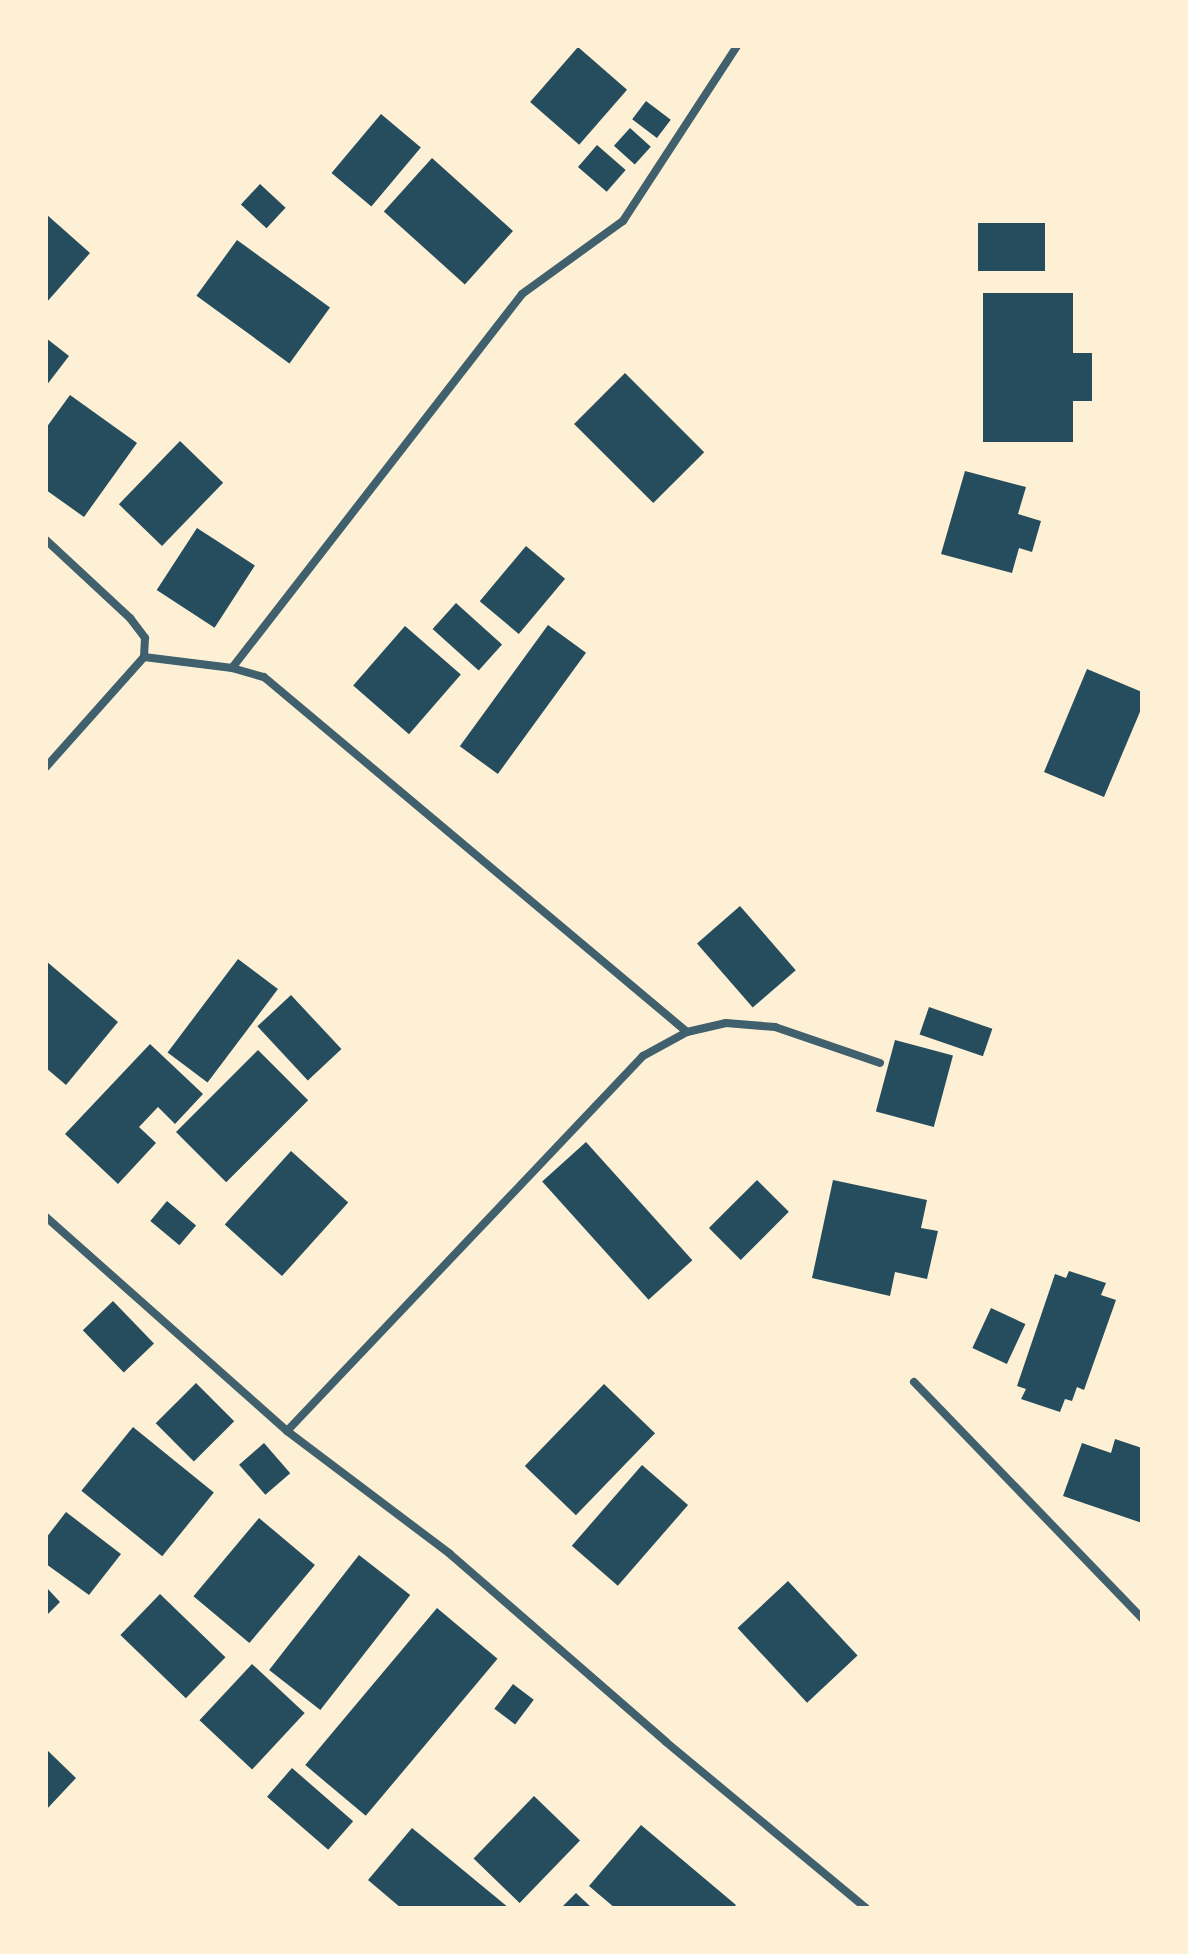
<!DOCTYPE html>
<html>
<head>
<meta charset="utf-8">
<style>
  body { margin:0 }
  #map { position:relative; width:1188px; height:1954px; overflow:hidden; background:#fdf0d5; font-family:"Roboto Condensed",sans-serif }
  div>[style] { position:absolute }
  .building>* { inset:0; background:#264d5e; transform-origin:0 0 }
  .minor>* { height:8px; margin:-4px; padding:0 4px; transform-origin:4px; border-radius:4px; background:#3f606c }
  span { translate:-50% -50%; white-space:nowrap; text-align:center; line-height:1.15; -webkit-text-stroke:6px #fdf0d5; paint-order:stroke }
  .frame { position:absolute; inset:0; border:48px solid #fdf0d5; pointer-events:none }
</style>
</head>
<body>
<div id="map">
  <div class="building">
    <i style="left:578px;top:47px;width:65px;height:73px;rotate:41deg"></i>
    <i style="left:646px;top:101px;width:31px;height:23px;rotate:37deg"></i>
    <i style="left:381px;top:114px;width:52px;height:77px;rotate:40deg"></i>
    <i style="left:630px;top:128px;width:28px;height:24px;rotate:42deg"></i>
    <i style="left:597px;top:145px;width:38px;height:29px;rotate:41deg"></i>
    <i style="left:432px;top:158px;width:109px;height:72px;rotate:42deg"></i>
    <i style="left:260px;top:184px;width:35px;height:28px;rotate:43deg"></i>
    <i style="clip-path:polygon(46px 214px,90px 253px,46px 303px)"></i>
    <i style="left:978px;top:223px;width:67px;height:48px"></i>
    <i style="left:237px;top:240px;width:115px;height:69px;rotate:36deg"></i>
    <i style="clip-path:polygon(983px 293px,1073px 293px,1073px 353px,1092px 353px,1092px 401px,1073px 401px,1073px 442px,983px 442px)"></i>
    <i style="clip-path:polygon(46px 338px,69px 356px,46px 386px)"></i>
    <i style="left:625px;top:373px;width:112px;height:72px;rotate:45deg"></i>
    <i style="clip-path:polygon(70px 395px,137px 443px,84px 517px,46px 490px,46px 428px)"></i>
    <i style="left:180px;top:441px;width:60px;height:88px;rotate:44deg"></i>
    <i style="clip-path:polygon(965px 471px,1026px 487px,1018px 514px,1041px 521px,1032px 552px,1019px 548px,1012px 573px,941px 554px)"></i>
    <i style="left:197px;top:528px;width:69px;height:74px;rotate:33deg"></i>
    <i style="left:526px;top:546px;width:51px;height:72px;rotate:40deg"></i>
    <i style="left:456px;top:603px;width:62px;height:35px;rotate:42deg"></i>
    <i style="left:548px;top:625px;width:47px;height:150px;rotate:36deg"></i>
    <i style="left:405px;top:626px;width:74px;height:79px;rotate:41deg"></i>
    <i style="clip-path:polygon(1087px 669px,1142px 692px,1142px 707px,1104px 797px,1044px 772px)"></i>
    <i style="left:740px;top:906px;width:85px;height:57px;rotate:49deg"></i>
    <i style="left:238px;top:959px;width:50px;height:117px;rotate:37deg"></i>
    <i style="clip-path:polygon(46px 961px,118px 1022px,66px 1085px,46px 1068px)"></i>
    <i style="left:291px;top:995px;width:74px;height:46px;rotate:47deg"></i>
    <i style="left:929px;top:1007px;width:67px;height:29px;rotate:19deg"></i>
    <i style="left:895px;top:1040px;width:60px;height:74px;rotate:15deg"></i>
    <i style="clip-path:polygon(150px 1044px,203px 1094px,175px 1124px,158px 1107px,139px 1127px,156px 1143px,118px 1184px,65px 1134px)"></i>
    <i style="left:258px;top:1050px;width:71px;height:116px;rotate:45deg"></i>
    <i style="left:586px;top:1142px;width:159px;height:59px;rotate:48deg"></i>
    <i style="left:291px;top:1151px;width:77px;height:99px;rotate:42deg"></i>
    <i style="left:757px;top:1180px;width:45px;height:68px;rotate:45deg"></i>
    <i style="clip-path:polygon(833px 1180px,927px 1200px,921px 1228px,938px 1231px,927px 1279px,895px 1272px,890px 1296px,812px 1278px)"></i>
    <i style="left:167px;top:1201px;width:38px;height:26px;rotate:40deg"></i>
    <i style="clip-path:polygon(1069px 1271px,1106px 1283px,1101px 1295px,1116px 1300px,1084px 1390px,1077px 1387px,1072px 1401px,1065px 1399px,1060px 1412px,1021px 1399px,1026px 1389px,1017px 1386px,1055px 1274px,1066px 1278px)"></i>
    <i style="left:113px;top:1301px;width:59px;height:42px;rotate:46deg"></i>
    <i style="left:991px;top:1308px;width:38px;height:44px;rotate:25deg"></i>
    <i style="left:196px;top:1383px;width:54px;height:57px;rotate:45deg"></i>
    <i style="left:604px;top:1384px;width:71px;height:114px;rotate:44deg"></i>
    <i style="left:133px;top:1427px;width:104px;height:82px;rotate:39deg"></i>
    <i style="clip-path:polygon(1115px 1439px,1142px 1448px,1142px 1523px,1063px 1496px,1082px 1443px,1111px 1453px)"></i>
    <i style="left:264px;top:1443px;width:40px;height:33px;rotate:49deg"></i>
    <i style="left:642px;top:1465px;width:61px;height:107px;rotate:41deg"></i>
    <i style="clip-path:polygon(66px 1512px,121px 1554px,89px 1595px,46px 1564px,46px 1538px)"></i>
    <i style="left:259px;top:1518px;width:73px;height:102px;rotate:40deg"></i>
    <i style="left:359px;top:1555px;width:65px;height:146px;rotate:38deg"></i>
    <i style="left:788px;top:1581px;width:102px;height:69px;rotate:47deg"></i>
    <i style="clip-path:polygon(46px 1587px,60px 1602px,46px 1616px)"></i>
    <i style="left:160px;top:1594px;width:91px;height:57px;rotate:44deg"></i>
    <i style="left:437px;top:1608px;width:79px;height:205px;rotate:40deg"></i>
    <i style="left:252px;top:1664px;width:72px;height:77px;rotate:43deg"></i>
    <i style="left:513px;top:1684px;width:26px;height:31px;rotate:37deg"></i>
    <i style="clip-path:polygon(46px 1749px,76px 1778px,46px 1810px)"></i>
    <i style="left:292px;top:1768px;width:81px;height:38px;rotate:41deg"></i>
    <i style="left:534px;top:1796px;width:64px;height:87px;rotate:44deg"></i>
    <i style="clip-path:polygon(641px 1825px,736px 1905px,733px 1908px,615px 1908px,589px 1886px)"></i>
    <i style="clip-path:polygon(412px 1828px,509px 1908px,401px 1908px,368px 1880px)"></i>
    <i style="clip-path:polygon(576px 1893px,592px 1908px,561px 1908px)"></i>
  </div>
  <div class="minor">
    <i style="left:46px;top:540px;width:115px;rotate:42.9deg"></i>
    <i style="left:130px;top:618px;width:25px;rotate:53deg"></i>
    <i style="left:145px;top:638px;width:19px;rotate:93deg"></i>
    <i style="left:144px;top:657px;width:147px;rotate:131.7deg"></i>
    <i style="left:144px;top:657px;width:89px;rotate:7.1deg"></i>
    <i style="left:232px;top:668px;width:33px;rotate:16deg"></i>
    <i style="left:264px;top:677px;width:552px;rotate:40deg"></i>
    <i style="left:232px;top:668px;width:473px;rotate:-52.2deg"></i>
    <i style="left:522px;top:294px;width:125px;rotate:-35.9deg"></i>
    <i style="left:623px;top:221px;width:209px;rotate:-56.9deg"></i>
    <i style="left:46px;top:1217px;width:322px;rotate:41.6deg"></i>
    <i style="left:287px;top:1431px;width:204px;rotate:37deg"></i>
    <i style="left:450px;top:1554px;width:286px;rotate:41deg"></i>
    <i style="left:666px;top:1742px;width:260px;rotate:39.7deg"></i>
    <i style="left:914px;top:1382px;width:328px;rotate:46deg"></i>
    <i style="left:287px;top:1431px;width:517px;rotate:-46.49deg"></i>
    <i style="left:643px;top:1056px;width:50px;rotate:-28.6deg"></i>
    <i style="left:687px;top:1032px;width:40px;rotate:-13deg"></i>
    <i style="left:726px;top:1023px;width:49px;rotate:4.7deg"></i>
    <i style="left:775px;top:1027px;width:111px;rotate:18.9deg"></i>
  </div>
  <div class="frame"></div>
</div>
</body>
</html>
